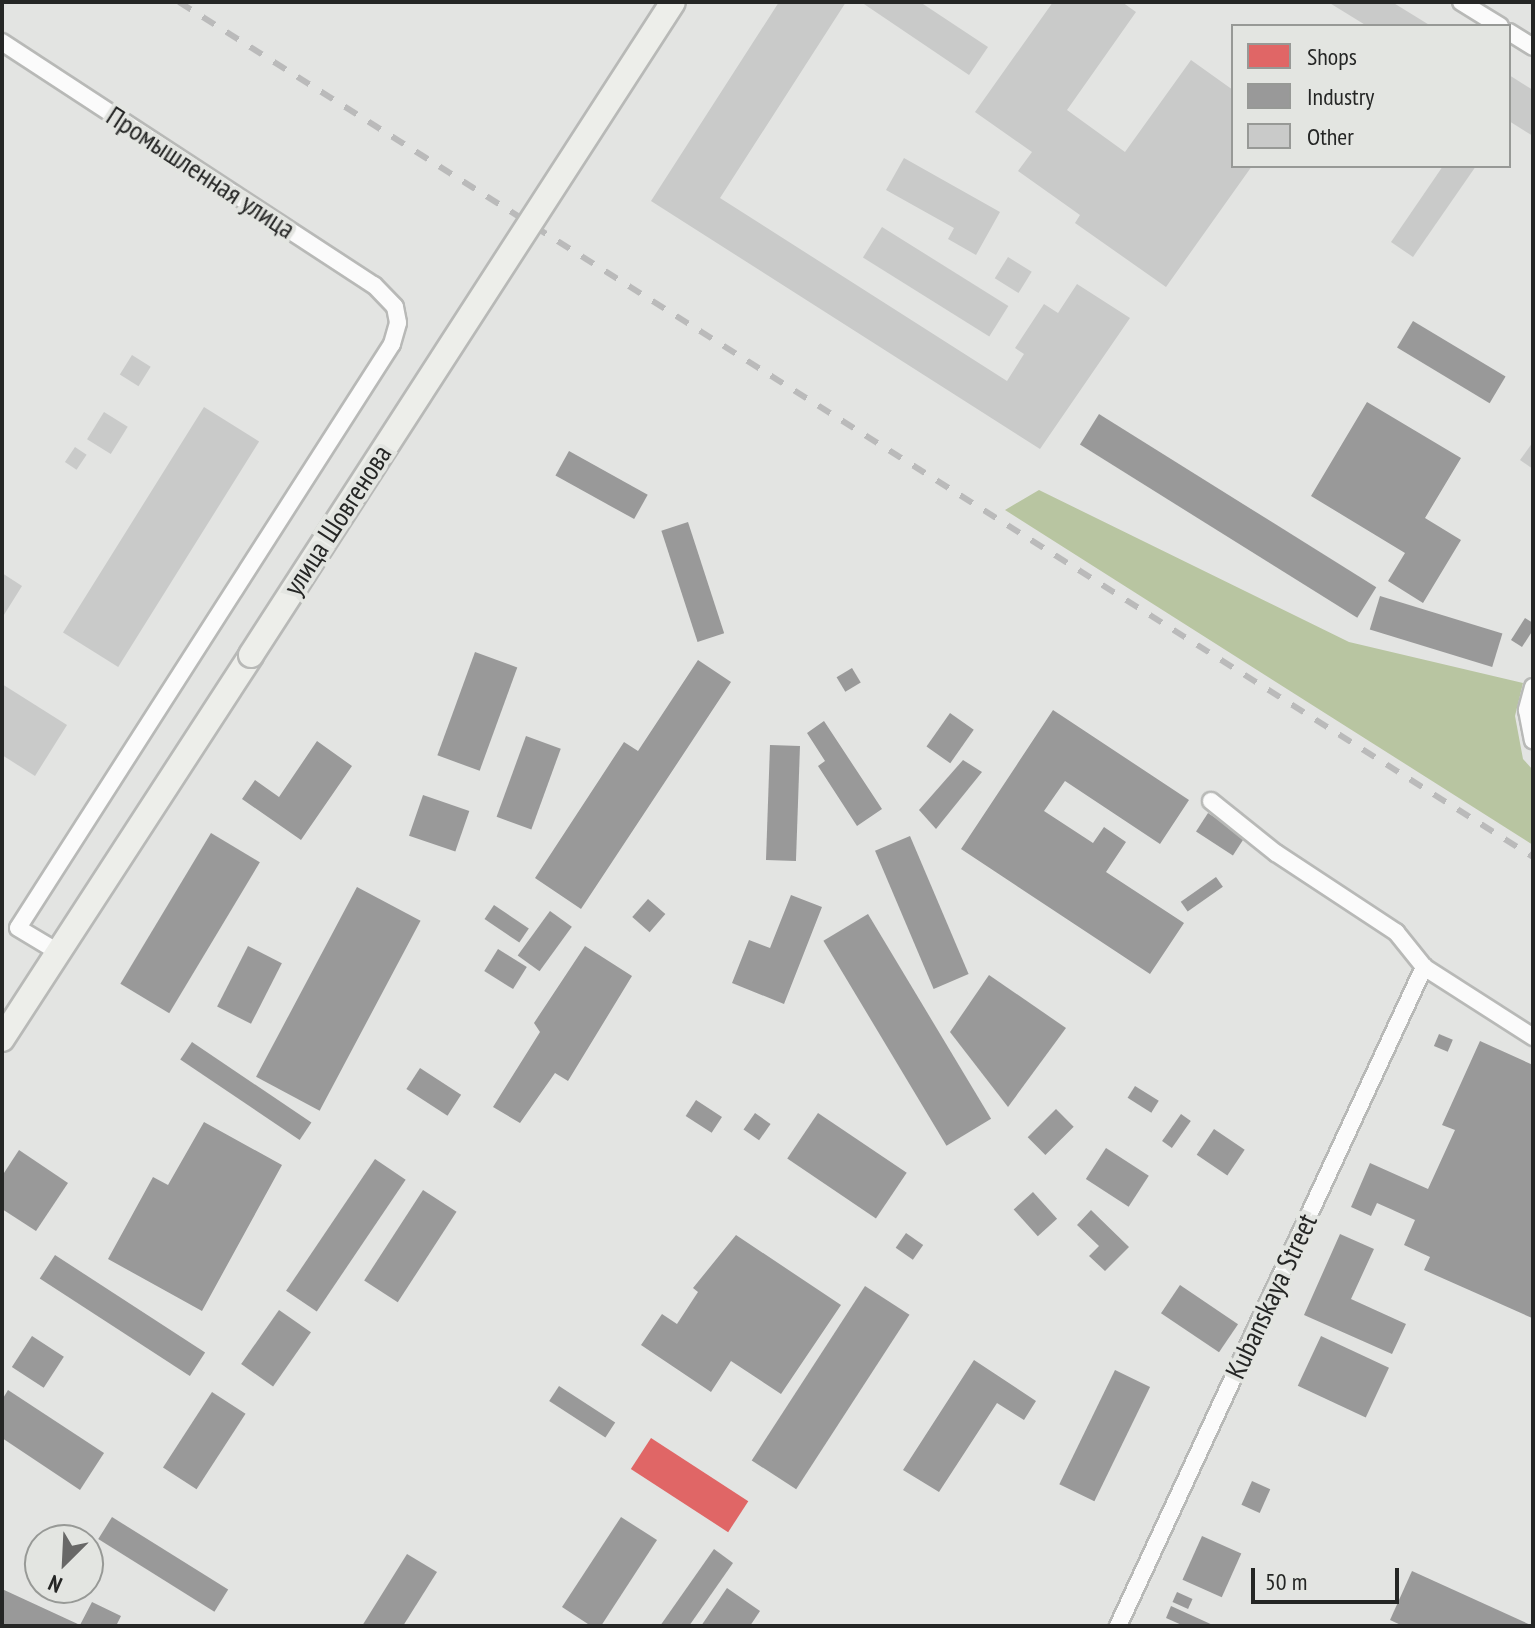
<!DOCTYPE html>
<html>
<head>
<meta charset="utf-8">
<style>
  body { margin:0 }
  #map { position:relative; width:1535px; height:1628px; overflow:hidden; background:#e3e4e2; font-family:"PT Sans Narrow",sans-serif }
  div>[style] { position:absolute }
  .forest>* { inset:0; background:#b8c5a1 }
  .shops>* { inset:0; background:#e06666; transform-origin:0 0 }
  .industry>* { inset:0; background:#999; transform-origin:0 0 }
  .building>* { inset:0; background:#c9cac9; transform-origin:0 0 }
  .roads { filter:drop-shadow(2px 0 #b8b9b7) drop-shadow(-2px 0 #b8b9b7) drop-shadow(0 2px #b8b9b7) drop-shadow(0 -2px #b8b9b7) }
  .street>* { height:16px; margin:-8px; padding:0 8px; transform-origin:8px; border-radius:8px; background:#fbfbfb }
  .secondary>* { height:24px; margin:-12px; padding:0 12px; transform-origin:12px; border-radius:12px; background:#edeeea }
  .rail>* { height:6px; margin-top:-3px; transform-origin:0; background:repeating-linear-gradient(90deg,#bababa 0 14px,transparent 0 28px) }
  .bridges { filter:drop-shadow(2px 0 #b8b9b7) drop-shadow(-2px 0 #b8b9b7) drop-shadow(0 2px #b8b9b7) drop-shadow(0 -2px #b8b9b7) }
  .secondary-bridge>* { height:24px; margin:-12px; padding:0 12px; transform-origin:12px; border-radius:12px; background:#edeeea }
  span { translate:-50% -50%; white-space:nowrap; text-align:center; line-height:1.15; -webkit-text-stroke:8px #e3e5e1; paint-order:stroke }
  .street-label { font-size:28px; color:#252625 }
  .frame { position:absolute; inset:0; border:4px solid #252625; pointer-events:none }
  .legend { position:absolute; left:1231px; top:24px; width:280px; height:144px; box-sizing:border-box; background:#e3e5e1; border:2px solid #979996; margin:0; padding:10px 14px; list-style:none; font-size:24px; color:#252625 }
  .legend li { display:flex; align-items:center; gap:16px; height:40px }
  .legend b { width:40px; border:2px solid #979996 }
  .north { position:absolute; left:24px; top:1524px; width:80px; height:80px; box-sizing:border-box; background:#e3e5e1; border:2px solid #979996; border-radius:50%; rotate:204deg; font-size:22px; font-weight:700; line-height:32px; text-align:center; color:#252625 }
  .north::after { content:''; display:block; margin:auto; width:28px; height:36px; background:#686867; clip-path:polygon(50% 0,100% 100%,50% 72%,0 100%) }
  .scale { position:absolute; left:1251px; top:1568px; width:148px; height:36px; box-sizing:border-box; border:4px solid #252625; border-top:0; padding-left:10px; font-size:24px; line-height:28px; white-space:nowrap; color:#252625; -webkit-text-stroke:6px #e3e5e1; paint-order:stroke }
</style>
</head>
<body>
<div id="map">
  <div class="forest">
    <i style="clip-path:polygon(1039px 490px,1349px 642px,1523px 683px,1515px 716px,1523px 759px,1533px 770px,1533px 845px,1005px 510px)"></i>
  </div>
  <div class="shops">
    <i style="left:651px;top:1438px;width:116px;height:37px;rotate:33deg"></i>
  </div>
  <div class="industry">
    <i style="left:1413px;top:321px;width:108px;height:31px;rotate:31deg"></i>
    <i style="clip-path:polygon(1367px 402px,1461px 458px,1425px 518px,1461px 540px,1423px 603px,1388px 581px,1405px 553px,1311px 496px)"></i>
    <i style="left:1099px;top:414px;width:327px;height:36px;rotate:32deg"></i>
    <i style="left:569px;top:451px;width:90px;height:28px;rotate:29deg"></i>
    <i style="left:688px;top:522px;width:117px;height:28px;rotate:72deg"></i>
    <i style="left:1380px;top:596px;width:128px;height:35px;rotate:17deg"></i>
    <i style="clip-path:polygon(1525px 618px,1533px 623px,1533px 630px,1522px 647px,1511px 640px)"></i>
    <i style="left:475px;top:652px;width:45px;height:110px;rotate:20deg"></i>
    <i style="clip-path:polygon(698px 660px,731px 682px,581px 909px,535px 878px,624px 742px,638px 751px)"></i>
    <i style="left:852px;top:668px;width:17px;height:18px;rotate:59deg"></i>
    <i style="clip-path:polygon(1053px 710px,1189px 800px,1160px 844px,1065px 781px,1044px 811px,1093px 843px,1104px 827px,1126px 842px,1106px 872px,1184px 923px,1150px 974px,961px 849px)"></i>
    <i style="left:950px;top:713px;width:29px;height:41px;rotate:35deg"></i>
    <i style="clip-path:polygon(824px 721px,882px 809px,857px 826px,818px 766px,825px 761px,807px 733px)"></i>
    <i style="left:526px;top:736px;width:37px;height:86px;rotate:20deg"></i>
    <i style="clip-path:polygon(317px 741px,352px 766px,301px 840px,242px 799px,255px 780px,279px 797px)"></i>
    <i style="left:770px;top:745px;width:30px;height:115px;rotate:2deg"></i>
    <i style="clip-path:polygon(963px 760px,982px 772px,936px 829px,919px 810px)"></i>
    <i style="left:423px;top:795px;width:49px;height:43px;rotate:19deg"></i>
    <i style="left:1208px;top:813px;width:44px;height:22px;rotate:33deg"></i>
    <i style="left:211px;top:833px;width:57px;height:176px;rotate:31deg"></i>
    <i style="left:910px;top:836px;width:150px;height:38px;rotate:67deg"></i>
    <i style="left:1216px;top:877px;width:12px;height:43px;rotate:55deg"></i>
    <i style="left:357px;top:887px;width:72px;height:215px;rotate:28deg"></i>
    <i style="clip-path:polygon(791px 895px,822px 907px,784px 1004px,732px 983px,749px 940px,770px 948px)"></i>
    <i style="left:648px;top:899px;width:23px;height:24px;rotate:41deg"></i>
    <i style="left:494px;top:905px;width:42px;height:17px;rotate:34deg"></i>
    <i style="left:550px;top:911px;width:27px;height:55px;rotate:36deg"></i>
    <i style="left:868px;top:914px;width:239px;height:52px;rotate:59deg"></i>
    <i style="left:248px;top:946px;width:38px;height:68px;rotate:27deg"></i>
    <i style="clip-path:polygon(585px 946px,632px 976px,568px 1081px,555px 1073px,520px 1123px,493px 1107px,540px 1032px,534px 1023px)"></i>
    <i style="left:498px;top:949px;width:34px;height:26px;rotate:32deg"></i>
    <i style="clip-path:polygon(989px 975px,1066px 1028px,1008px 1107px,950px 1032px)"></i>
    <i style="left:1439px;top:1034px;width:15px;height:13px;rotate:23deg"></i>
    <i style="clip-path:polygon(1480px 1041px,1533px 1065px,1532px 1318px,1424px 1270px,1430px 1257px,1404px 1245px,1415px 1220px,1377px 1203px,1371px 1216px,1351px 1207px,1370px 1163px,1428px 1189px,1455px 1130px,1442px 1125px)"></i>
    <i style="left:192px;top:1042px;width:144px;height:21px;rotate:34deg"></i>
    <i style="left:420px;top:1068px;width:49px;height:25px;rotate:33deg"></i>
    <i style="left:1135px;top:1086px;width:28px;height:14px;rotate:32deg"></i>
    <i style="left:696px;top:1100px;width:31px;height:19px;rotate:33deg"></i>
    <i style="left:1056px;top:1109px;width:25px;height:40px;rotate:45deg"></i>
    <i style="left:755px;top:1113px;width:19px;height:20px;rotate:35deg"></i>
    <i style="left:818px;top:1113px;width:107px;height:55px;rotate:34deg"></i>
    <i style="left:1181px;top:1114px;width:12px;height:33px;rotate:35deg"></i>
    <i style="clip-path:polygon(204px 1122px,282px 1165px,202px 1311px,108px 1259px,153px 1177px,168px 1185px)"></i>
    <i style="left:1214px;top:1129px;width:37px;height:31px;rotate:34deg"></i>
    <i style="left:1106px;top:1148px;width:51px;height:37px;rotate:33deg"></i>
    <i style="clip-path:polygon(19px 1150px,68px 1183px,36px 1231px,2px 1209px,2px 1176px)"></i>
    <i style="left:375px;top:1159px;width:37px;height:159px;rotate:34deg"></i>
    <i style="left:423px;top:1190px;width:40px;height:108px;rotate:33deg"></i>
    <i style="left:1033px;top:1192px;width:36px;height:26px;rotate:48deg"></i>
    <i style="clip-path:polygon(1091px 1210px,1129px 1247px,1105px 1271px,1089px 1256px,1099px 1246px,1077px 1225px)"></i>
    <i style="left:906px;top:1233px;width:21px;height:18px;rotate:35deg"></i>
    <i style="clip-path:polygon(1340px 1234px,1374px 1249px,1351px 1299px,1406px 1324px,1392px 1354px,1304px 1315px)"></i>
    <i style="clip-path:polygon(736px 1235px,841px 1305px,781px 1394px,731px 1361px,711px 1392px,641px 1345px,662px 1314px,677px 1324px,698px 1292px,693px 1288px)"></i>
    <i style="left:55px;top:1255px;width:179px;height:28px;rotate:33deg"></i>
    <i style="left:1180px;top:1285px;width:70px;height:34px;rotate:34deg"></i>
    <i style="left:865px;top:1286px;width:53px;height:208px;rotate:33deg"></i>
    <i style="left:279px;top:1310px;width:39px;height:66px;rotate:35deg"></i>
    <i style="left:32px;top:1336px;width:38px;height:37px;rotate:33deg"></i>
    <i style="left:1321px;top:1336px;width:75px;height:55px;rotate:25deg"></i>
    <i style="clip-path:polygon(974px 1360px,1036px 1401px,1024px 1420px,997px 1403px,939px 1492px,903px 1470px)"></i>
    <i style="left:1115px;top:1370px;width:39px;height:127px;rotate:26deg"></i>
    <i style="left:559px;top:1386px;width:67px;height:18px;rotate:33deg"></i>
    <i style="clip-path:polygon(8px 1390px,104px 1453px,80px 1490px,2px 1438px,2px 1400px)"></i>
    <i style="left:212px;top:1392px;width:40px;height:90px;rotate:33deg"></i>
    <i style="left:1252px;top:1481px;width:20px;height:26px;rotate:24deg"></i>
    <i style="left:112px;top:1517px;width:137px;height:26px;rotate:32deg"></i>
    <i style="clip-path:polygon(621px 1517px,657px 1540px,601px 1626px,591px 1626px,562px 1607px)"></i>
    <i style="left:1202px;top:1536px;width:43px;height:48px;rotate:24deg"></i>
    <i style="clip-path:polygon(714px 1549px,733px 1563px,689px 1626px,660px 1626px)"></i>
    <i style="clip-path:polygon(407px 1554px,437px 1572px,403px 1626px,362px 1626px)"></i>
    <i style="clip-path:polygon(1412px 1571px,1533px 1626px,1403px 1626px,1390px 1620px)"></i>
    <i style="clip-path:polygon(727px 1588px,760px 1611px,750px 1626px,701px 1626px)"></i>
    <i style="clip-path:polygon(2px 1589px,80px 1625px,92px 1602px,121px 1616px,116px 1626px,2px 1626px)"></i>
    <i style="left:1177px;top:1592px;width:17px;height:11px;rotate:24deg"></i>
    <i style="clip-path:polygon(1171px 1606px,1215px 1626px,1184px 1626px,1166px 1618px)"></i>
  </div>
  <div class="building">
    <i style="clip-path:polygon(779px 2px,846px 2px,720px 198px,1007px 381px,1024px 354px,1015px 348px,1044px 304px,1058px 313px,1077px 284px,1130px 318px,1040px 449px,651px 201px)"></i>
    <i style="clip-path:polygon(861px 2px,920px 2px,988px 47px,969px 75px)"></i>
    <i style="clip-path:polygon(1053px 2px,1122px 2px,1136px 12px,1067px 110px,1125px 152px,1191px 60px,1233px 90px,1233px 166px,1252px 166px,1166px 287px,1075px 223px,1080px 215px,1018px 171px,1032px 152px,975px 112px)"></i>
    <i style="clip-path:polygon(1328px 2px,1392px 2px,1431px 26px,1367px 26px)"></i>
    <i style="clip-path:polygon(1509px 75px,1533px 90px,1533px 136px,1509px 121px)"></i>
    <i style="clip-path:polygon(904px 158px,1000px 212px,976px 255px,948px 239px,954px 228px,886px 190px)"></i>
    <i style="clip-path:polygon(1443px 166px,1476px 166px,1413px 257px,1391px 242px)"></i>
    <i style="left:882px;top:227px;width:149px;height:36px;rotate:32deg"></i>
    <i style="left:1008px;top:257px;width:28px;height:25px;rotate:32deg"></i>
    <i style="left:132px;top:355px;width:22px;height:23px;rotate:32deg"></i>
    <i style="left:204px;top:407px;width:65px;height:266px;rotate:32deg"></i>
    <i style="left:104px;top:412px;width:28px;height:32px;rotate:32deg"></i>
    <i style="clip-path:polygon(1533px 442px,1533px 469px,1520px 460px)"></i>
    <i style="left:75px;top:447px;width:14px;height:18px;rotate:34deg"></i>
    <i style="clip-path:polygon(2px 573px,22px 586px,2px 618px)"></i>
    <i style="clip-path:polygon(2px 684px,67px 725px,35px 776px,2px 755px)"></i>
  </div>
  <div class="roads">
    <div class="street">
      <i style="left:1461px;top:2px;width:46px;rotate:31.6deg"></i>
      <i style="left:1509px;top:32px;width:28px;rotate:32deg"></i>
      <i style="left:2px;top:42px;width:444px;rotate:33.2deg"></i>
      <i style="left:374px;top:285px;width:30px;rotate:46deg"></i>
      <i style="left:395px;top:307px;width:16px;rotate:79deg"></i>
      <i style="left:398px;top:323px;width:22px;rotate:106deg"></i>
      <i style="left:392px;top:344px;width:693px;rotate:122.64deg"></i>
      <i style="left:18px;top:928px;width:47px;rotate:31deg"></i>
      <i style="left:1533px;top:687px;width:24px;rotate:105deg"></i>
      <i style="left:1527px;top:710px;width:31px;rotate:79deg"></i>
      <i style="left:1211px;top:801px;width:83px;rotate:38.7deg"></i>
      <i style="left:1276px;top:853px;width:144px;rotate:33.4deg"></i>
      <i style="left:1396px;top:932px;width:45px;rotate:51.3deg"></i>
      <i style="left:1424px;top:967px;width:130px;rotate:32.7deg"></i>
      <i style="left:1118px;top:1626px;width:727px;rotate:-65.09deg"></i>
    </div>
    <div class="secondary">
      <i style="left:2px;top:1039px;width:458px;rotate:-57deg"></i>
    </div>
  </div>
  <div class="rail">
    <i style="left:179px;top:2px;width:1601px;rotate:32.27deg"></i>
  </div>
  <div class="bridges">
    <div class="secondary-bridge">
      <i style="left:251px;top:655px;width:777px;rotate:-57.13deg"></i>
    </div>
  </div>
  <div class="street-label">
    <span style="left:201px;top:172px;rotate:33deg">Промышленная улица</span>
    <span style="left:337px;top:520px;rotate:-57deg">улица Шовгенова</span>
    <span style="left:1271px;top:1296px;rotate:-65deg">Kubanskaya Street</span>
  </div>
  <div class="frame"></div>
  <ul class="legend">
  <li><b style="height:22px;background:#e06666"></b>Shops</li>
  <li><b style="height:22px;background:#999"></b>Industry</li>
  <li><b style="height:22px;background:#c9cac9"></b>Other</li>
  </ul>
  <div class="north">N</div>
  <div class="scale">50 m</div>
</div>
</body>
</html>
